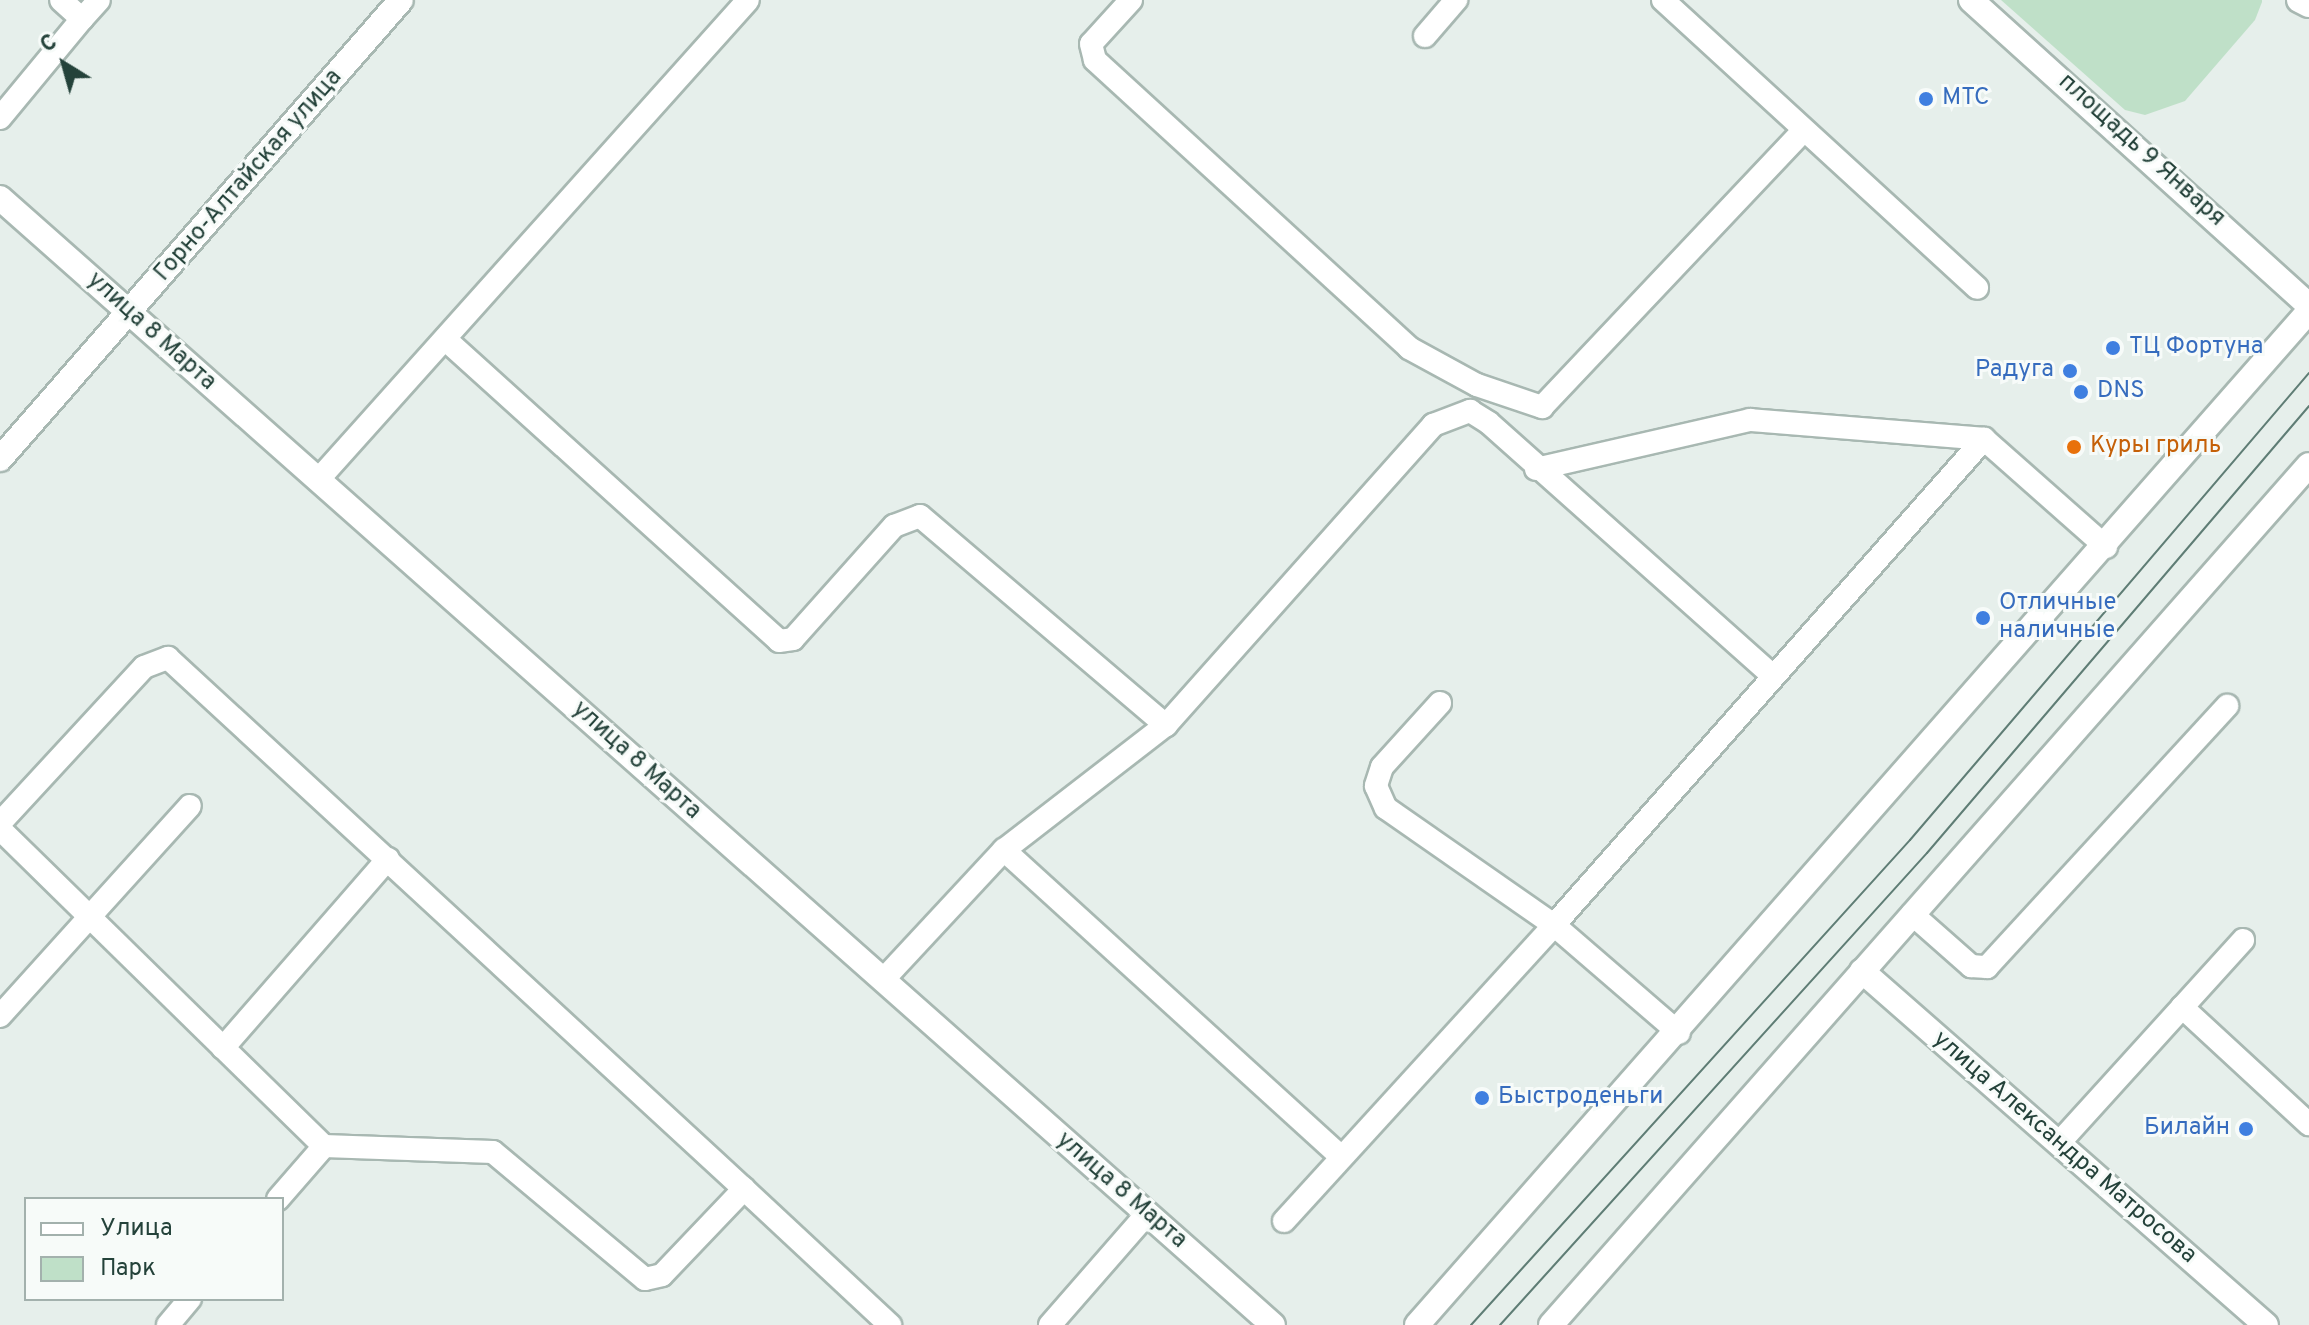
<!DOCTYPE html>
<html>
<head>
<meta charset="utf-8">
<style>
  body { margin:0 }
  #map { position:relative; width:2309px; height:1325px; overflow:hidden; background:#e6efeb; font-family:Overpass,sans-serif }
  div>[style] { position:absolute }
  .green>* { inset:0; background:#bfe0c8 }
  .roads { filter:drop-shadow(2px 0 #a8b8b2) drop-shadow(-2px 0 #a8b8b2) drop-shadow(0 2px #a8b8b2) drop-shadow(0 -2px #a8b8b2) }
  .service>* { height:22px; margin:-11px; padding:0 11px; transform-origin:11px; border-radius:11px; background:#fff }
  .minor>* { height:24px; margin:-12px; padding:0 12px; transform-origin:12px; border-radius:12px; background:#fff }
  .secondary>* { height:24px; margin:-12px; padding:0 12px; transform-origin:12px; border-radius:12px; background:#fff }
  .tram>* { height:2px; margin:-1px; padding:0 1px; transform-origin:1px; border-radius:1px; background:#5f7d75 }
  .dots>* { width:22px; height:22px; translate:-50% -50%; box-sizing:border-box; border:4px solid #f7fbf9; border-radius:50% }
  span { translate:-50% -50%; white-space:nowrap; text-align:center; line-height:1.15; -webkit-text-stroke:6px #f7fbf9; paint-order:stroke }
  .shop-label { font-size:24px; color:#366cbe }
  .left { translate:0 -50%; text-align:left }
  .right { translate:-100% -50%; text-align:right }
  .street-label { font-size:24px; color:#24423a }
  .food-label { font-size:24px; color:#c56008 }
  .legend { position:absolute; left:24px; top:1197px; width:260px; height:104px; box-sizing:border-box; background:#f7fbf9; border:2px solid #a3b1ad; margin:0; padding:10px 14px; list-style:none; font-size:24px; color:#24423a }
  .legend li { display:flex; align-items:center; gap:16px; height:40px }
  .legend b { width:40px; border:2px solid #a3b1ad }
  .north { position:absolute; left:24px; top:24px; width:80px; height:80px; -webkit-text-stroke:6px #f7fbf9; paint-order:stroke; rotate:323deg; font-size:22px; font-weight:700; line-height:32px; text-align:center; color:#24423a }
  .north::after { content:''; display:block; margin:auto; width:28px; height:36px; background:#24423a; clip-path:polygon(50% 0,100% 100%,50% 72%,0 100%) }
</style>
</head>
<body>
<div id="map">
  <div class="green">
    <i style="clip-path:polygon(2001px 0,2262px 0,2262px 2px,2255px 20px,2185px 101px,2145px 115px,2125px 110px)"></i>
  </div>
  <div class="roads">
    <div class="service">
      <i style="left:1131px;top:0;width:59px;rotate:132.3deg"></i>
      <i style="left:1091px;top:44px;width:16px;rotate:76deg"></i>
      <i style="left:1095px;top:60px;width:426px;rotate:42.5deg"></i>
      <i style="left:1409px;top:348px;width:77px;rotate:28.6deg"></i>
      <i style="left:1477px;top:385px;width:69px;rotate:18.7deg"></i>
      <i style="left:1542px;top:407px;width:380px;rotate:-46.6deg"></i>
      <i style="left:1663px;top:0;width:426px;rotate:42.5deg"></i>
      <i style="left:82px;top:19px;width:25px;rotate:-48deg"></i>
      <i style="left:1425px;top:36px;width:48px;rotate:-49.3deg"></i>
      <i style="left:0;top:118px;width:129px;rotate:-50.4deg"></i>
      <i style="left:82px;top:19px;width:28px;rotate:-138deg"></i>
      <i style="left:445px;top:339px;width:450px;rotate:42.1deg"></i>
      <i style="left:779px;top:641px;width:14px;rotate:-8deg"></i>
      <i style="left:793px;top:639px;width:152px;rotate:-48.2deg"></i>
      <i style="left:894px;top:526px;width:28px;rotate:-21deg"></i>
      <i style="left:920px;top:516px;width:323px;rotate:40.4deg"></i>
      <i style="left:1166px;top:725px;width:402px;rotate:-48.3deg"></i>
      <i style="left:1433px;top:425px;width:40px;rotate:-21deg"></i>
      <i style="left:1470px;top:411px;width:22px;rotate:32deg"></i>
      <i style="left:1489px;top:423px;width:379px;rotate:41.7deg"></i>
      <i style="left:1536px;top:469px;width:220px;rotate:-12.9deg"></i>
      <i style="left:1750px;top:420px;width:235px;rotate:4.6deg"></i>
      <i style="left:318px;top:480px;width:644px;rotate:-48.14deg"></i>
      <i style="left:1440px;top:703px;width:86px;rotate:132.2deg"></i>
      <i style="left:1382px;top:767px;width:20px;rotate:108deg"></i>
      <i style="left:1376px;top:786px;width:24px;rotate:66deg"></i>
      <i style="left:1386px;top:808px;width:205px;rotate:34.9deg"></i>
      <i style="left:1554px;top:925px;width:165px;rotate:40.8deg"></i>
      <i style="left:0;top:823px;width:212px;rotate:-47.3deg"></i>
      <i style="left:144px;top:667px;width:26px;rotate:-21deg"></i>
      <i style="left:168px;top:658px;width:783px;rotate:42.67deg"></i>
      <i style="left:0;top:829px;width:453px;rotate:44.4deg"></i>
      <i style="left:324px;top:1146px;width:169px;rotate:2deg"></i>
      <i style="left:493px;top:1152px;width:198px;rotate:39.9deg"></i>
      <i style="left:645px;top:1279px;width:17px;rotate:-13deg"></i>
      <i style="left:662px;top:1275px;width:119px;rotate:-46.4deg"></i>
      <i style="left:744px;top:1189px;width:200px;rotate:43deg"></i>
      <i style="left:1004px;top:850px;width:456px;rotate:42.3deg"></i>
      <i style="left:1912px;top:914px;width:79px;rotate:41.4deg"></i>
      <i style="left:1971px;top:966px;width:16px;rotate:4deg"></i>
      <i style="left:1987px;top:967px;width:355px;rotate:-47.4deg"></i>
      <i style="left:883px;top:980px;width:178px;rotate:-47.1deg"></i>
      <i style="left:1004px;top:850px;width:205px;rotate:-37.7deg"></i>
      <i style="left:2182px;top:1007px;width:173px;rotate:42.7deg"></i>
      <i style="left:0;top:1016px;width:283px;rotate:-47.9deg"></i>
      <i style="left:223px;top:1048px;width:251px;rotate:-48.9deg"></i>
      <i style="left:2059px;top:1143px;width:274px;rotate:-47.8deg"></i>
      <i style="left:278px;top:1199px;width:70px;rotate:-49deg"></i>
      <i style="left:1284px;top:1221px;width:401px;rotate:-47.6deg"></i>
      <i style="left:1554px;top:925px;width:649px;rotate:-48.5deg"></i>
      <i style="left:1984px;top:439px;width:163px;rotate:41.5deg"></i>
      <i style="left:168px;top:1325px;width:34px;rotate:-50deg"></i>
      <i style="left:1050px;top:1325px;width:147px;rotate:-48.9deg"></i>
    </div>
    <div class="minor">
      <i style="left:1971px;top:0;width:455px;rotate:42.1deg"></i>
      <i style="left:2299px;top:0;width:11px;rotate:27deg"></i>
      <i style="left:0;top:198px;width:1700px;rotate:41.52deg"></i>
      <i style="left:0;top:459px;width:609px;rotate:-48.86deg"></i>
      <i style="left:1862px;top:971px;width:537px;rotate:41.23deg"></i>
    </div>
    <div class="secondary">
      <i style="left:1417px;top:1325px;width:1351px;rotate:-48.66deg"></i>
      <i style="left:1551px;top:1325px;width:1146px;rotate:-48.61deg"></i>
    </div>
  </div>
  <div class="tram">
    <i style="left:1471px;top:1325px;width:654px;rotate:-47.85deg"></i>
    <i style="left:1910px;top:840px;width:614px;rotate:-49.49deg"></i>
    <i style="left:1500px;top:1325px;width:636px;rotate:-47.87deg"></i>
    <i style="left:1927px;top:853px;width:588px;rotate:-49.48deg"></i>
  </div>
  <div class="dots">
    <i style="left:1926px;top:99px;background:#3f7fe0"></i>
    <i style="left:2113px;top:348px;background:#3f7fe0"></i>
    <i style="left:2070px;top:371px;background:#3f7fe0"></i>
    <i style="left:2081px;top:392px;background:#3f7fe0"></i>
    <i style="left:2074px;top:447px;background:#e8710a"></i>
    <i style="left:1983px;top:618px;background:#3f7fe0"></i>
    <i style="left:1482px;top:1098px;background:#3f7fe0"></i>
    <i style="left:2246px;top:1129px;background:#3f7fe0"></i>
  </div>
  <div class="shop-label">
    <span class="left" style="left:1942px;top:99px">МТС</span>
    <span class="left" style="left:2129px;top:348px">ТЦ Фортуна</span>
    <span class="right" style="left:2054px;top:371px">Радуга</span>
    <span class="left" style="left:2097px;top:392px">DNS</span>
    <span class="left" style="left:1999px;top:618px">Отличные<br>наличные</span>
    <span class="left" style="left:1498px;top:1098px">Быстроденьги</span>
    <span class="right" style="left:2230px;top:1129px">Билайн</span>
  </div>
  <div class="street-label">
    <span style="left:2141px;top:151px;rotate:42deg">площадь 9 Января</span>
    <span style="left:249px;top:176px;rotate:-49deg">Горно-Алтайская улица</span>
    <span style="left:151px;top:332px;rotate:42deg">улица 8 Марта</span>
    <span style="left:636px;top:761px;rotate:42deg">улица 8 Марта</span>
    <span style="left:2064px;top:1148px;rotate:41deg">улица Александра Матросова</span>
    <span style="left:1121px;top:1191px;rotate:41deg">улица 8 Марта</span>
  </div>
  <div class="food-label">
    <span class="left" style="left:2090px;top:447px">Куры гриль</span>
  </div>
  <ul class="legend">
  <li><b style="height:10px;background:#fff"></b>Улица</li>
  <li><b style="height:22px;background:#bfe0c8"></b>Парк</li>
  </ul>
  <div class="north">С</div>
</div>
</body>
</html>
